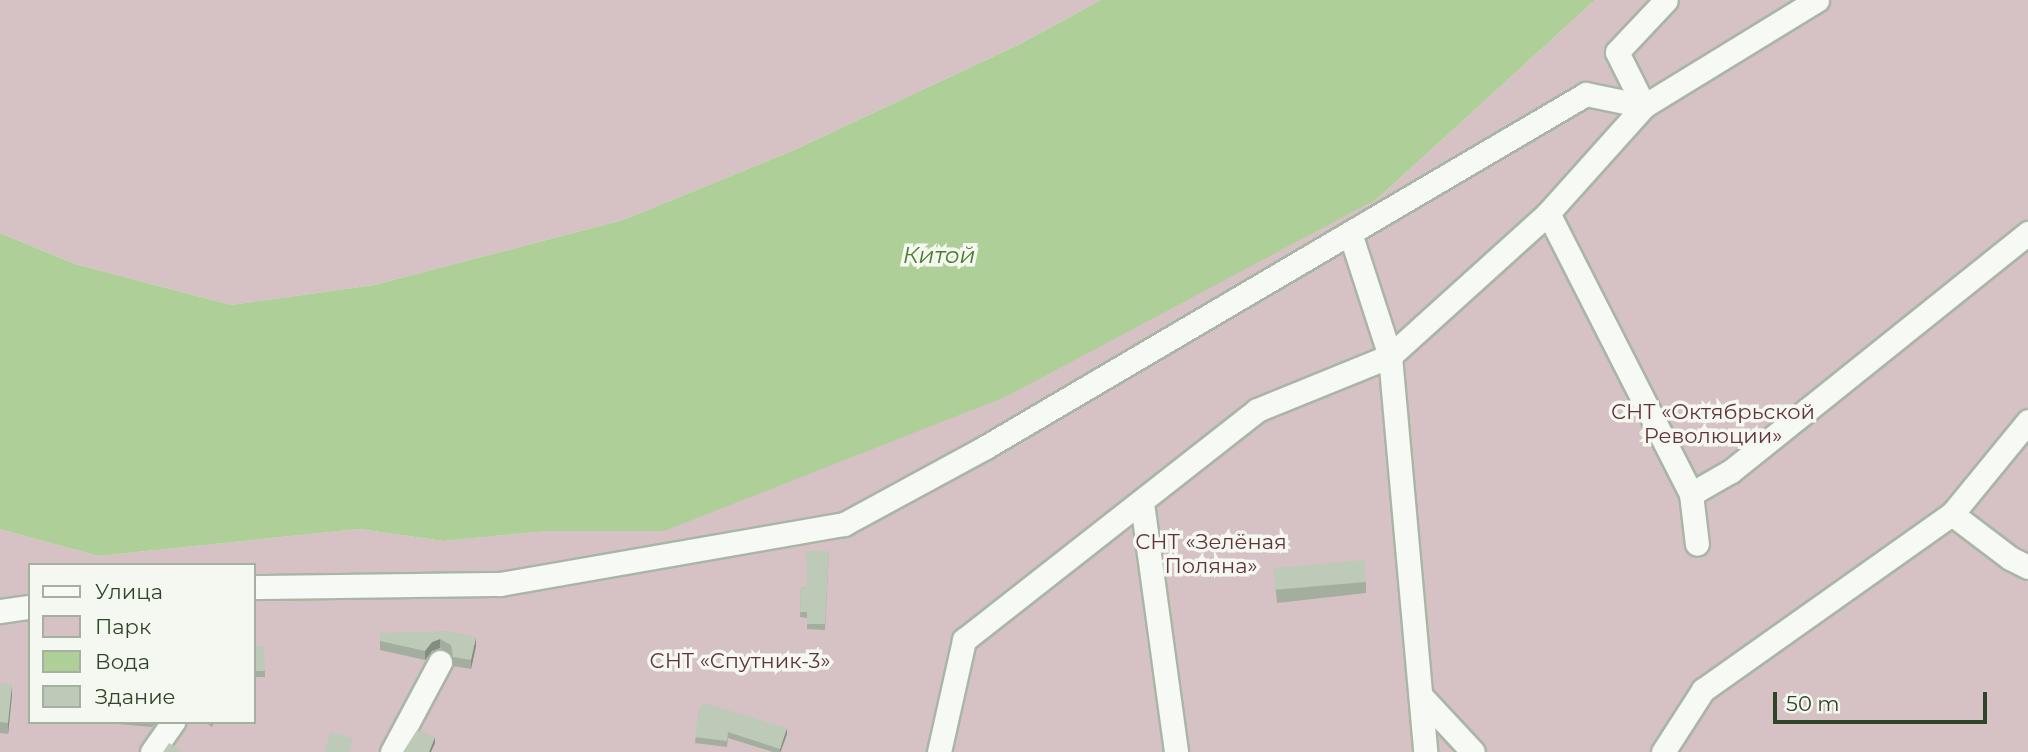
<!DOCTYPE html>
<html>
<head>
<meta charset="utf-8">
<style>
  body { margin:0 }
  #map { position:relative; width:2028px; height:752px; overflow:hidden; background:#e4ebe1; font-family:Montserrat,sans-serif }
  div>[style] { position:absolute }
  .green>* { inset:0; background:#d6c1c5 }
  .water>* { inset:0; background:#afcf99 }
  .roads { filter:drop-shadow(2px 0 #aab6a5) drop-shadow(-2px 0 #aab6a5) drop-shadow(0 2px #aab6a5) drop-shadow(0 -2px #aab6a5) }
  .street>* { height:23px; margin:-11.5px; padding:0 11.5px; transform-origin:11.5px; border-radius:11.5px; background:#f6f9f4 }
  .wall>* { inset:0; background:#a3ae9e }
  .shaded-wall>* { inset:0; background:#848d81 }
  .building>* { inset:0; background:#bdcab8; transform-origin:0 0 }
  span { translate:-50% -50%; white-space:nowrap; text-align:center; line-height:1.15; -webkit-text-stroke:7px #f4f8f1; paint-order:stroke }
  .park-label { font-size:21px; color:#623339 }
  .water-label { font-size:23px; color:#4b7d2d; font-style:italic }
  .legend { position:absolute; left:28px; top:563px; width:228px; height:161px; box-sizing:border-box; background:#f4f8f1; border:2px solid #a6b0a0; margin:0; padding:9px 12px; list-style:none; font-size:21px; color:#304527 }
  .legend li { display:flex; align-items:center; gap:14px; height:35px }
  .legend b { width:35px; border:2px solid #a6b0a0 }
  .scale { position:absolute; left:1773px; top:692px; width:214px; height:32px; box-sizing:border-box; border:4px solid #304527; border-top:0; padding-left:9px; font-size:21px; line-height:24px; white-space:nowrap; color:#304527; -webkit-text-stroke:5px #f4f8f1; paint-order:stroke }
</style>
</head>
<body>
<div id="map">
  <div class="green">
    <i style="clip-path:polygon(0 0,1101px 0,1020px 44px,792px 151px,623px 220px,374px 285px,231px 305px,75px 264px,0 233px)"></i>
    <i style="clip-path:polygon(evenodd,1595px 0,2028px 0,2028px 752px,0 752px,0 529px,98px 556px,359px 529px,443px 541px,548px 531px,1377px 199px,1595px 0,30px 565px,254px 565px,254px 722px,30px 722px,30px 565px)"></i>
  </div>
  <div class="water">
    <i style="clip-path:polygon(1101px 0,1595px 0,1377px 199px,1005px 397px,664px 531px,548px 531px,443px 541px,359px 529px,98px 556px,0 529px,0 233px,75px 264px,231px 305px,374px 285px,623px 220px,792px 151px,1020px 44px)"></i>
  </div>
  <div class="roads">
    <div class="street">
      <i style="left:1644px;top:106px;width:60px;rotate:-116.6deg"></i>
      <i style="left:1617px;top:52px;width:71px;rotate:-46.7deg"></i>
      <i style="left:1548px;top:213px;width:315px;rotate:63deg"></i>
      <i style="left:1691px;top:494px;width:50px;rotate:83.2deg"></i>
      <i style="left:1350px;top:233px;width:129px;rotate:72deg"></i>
      <i style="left:1390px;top:356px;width:398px;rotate:84.9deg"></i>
      <i style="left:1691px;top:494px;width:46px;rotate:-29.9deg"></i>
      <i style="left:1731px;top:471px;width:381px;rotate:-38.7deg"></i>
      <i style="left:1142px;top:503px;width:251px;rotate:82.2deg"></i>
      <i style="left:1952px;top:514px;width:73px;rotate:37.2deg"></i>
      <i style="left:2010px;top:558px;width:20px;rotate:27deg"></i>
      <i style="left:254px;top:587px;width:246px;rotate:-0.7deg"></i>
      <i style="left:500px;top:584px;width:349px;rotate:-9.9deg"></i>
      <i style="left:844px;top:524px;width:159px;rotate:-28.5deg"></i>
      <i style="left:984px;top:448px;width:698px;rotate:-30.46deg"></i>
      <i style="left:1586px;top:94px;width:59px;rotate:11.7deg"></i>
      <i style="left:0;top:611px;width:30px;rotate:-8deg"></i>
      <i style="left:1421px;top:696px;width:76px;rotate:47.1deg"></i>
      <i style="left:152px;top:752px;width:37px;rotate:-55deg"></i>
      <i style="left:392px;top:752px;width:102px;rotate:-61.9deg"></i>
      <i style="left:939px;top:752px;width:115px;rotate:-77.4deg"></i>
      <i style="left:964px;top:640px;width:372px;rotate:-38.1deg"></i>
      <i style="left:1257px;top:410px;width:144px;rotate:-22.1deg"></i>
      <i style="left:1390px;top:356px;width:213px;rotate:-42.1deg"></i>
      <i style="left:1548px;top:213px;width:144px;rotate:-48.1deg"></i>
      <i style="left:1644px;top:106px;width:203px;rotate:-31.5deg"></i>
      <i style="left:1663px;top:752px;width:74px;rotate:-57.2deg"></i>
      <i style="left:1703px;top:690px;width:305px;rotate:-35.3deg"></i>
      <i style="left:1952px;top:514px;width:120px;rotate:-50.7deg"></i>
    </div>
  </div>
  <div class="wall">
    <i style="clip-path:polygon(829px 551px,825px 630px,807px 629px,807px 618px,800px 617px,801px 587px,807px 588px)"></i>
    <i style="clip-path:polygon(1274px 570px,1366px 582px,1366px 593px,1277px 603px)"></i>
    <i style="clip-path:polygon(446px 631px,476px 646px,471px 669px,453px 666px,451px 654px,440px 648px,432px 651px,425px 660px,380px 650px,380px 641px)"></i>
    <i style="clip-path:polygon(254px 647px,265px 671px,265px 677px,254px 677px)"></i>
    <i style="clip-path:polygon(0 683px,12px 695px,8px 734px,0 733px)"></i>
    <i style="clip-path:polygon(699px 710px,787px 734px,781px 752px,773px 752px,728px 738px,727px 747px,695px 743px)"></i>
    <i style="clip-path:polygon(118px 722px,156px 722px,152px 727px,118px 724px)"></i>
    <i style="clip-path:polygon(205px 722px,215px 722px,212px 727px)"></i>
  </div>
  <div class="shaded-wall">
    <i style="clip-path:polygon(476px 637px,476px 646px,471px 669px,471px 660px)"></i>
    <i style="clip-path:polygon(440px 639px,440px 648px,432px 651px,425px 660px,425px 651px,432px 642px)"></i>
    <i style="clip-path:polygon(12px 684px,12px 695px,8px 734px,8px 723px)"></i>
    <i style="clip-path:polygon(787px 728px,787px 734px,780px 752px,780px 749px)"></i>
    <i style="clip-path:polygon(435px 737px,435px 743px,431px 752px,429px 752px)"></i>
  </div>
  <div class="building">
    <i style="clip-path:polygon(806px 551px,829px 551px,825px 624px,807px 624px,807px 612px,800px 612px,801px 587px,807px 588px)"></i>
    <i style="left:1364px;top:560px;width:22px;height:91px;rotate:85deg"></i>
    <i style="clip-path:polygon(446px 631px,476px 637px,471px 660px,453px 657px,451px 645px,440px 639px,432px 642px,425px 651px,380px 641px,380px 633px)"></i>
    <i style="left:264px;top:646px;width:25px;height:10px;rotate:88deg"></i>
    <i style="clip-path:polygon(0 683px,12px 684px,8px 723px,0 722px)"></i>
    <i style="clip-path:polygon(704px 703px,787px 728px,780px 749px,728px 732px,727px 741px,695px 737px,699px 710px)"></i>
    <i style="clip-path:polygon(417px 730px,435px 737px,429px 752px,403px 752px)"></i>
    <i style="clip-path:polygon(330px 732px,353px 738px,349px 752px,325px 752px)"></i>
    <i style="clip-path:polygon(169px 743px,183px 752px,163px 752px)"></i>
  </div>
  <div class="park-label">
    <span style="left:1713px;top:424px">СНТ «Октябрьской<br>Революции»</span>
    <span style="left:1211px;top:554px">СНТ «Зелёная<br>Поляна»</span>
    <span style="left:740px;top:661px">СНТ «Спутник-3»</span>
  </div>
  <div class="water-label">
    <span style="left:939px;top:255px">Китой</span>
  </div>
  <ul class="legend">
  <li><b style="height:9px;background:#f6f9f4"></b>Улица</li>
  <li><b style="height:19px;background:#d6c1c5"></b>Парк</li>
  <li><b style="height:19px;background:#afcf99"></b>Вода</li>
  <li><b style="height:19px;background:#bdcab8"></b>Здание</li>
  </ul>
  <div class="scale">50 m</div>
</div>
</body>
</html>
